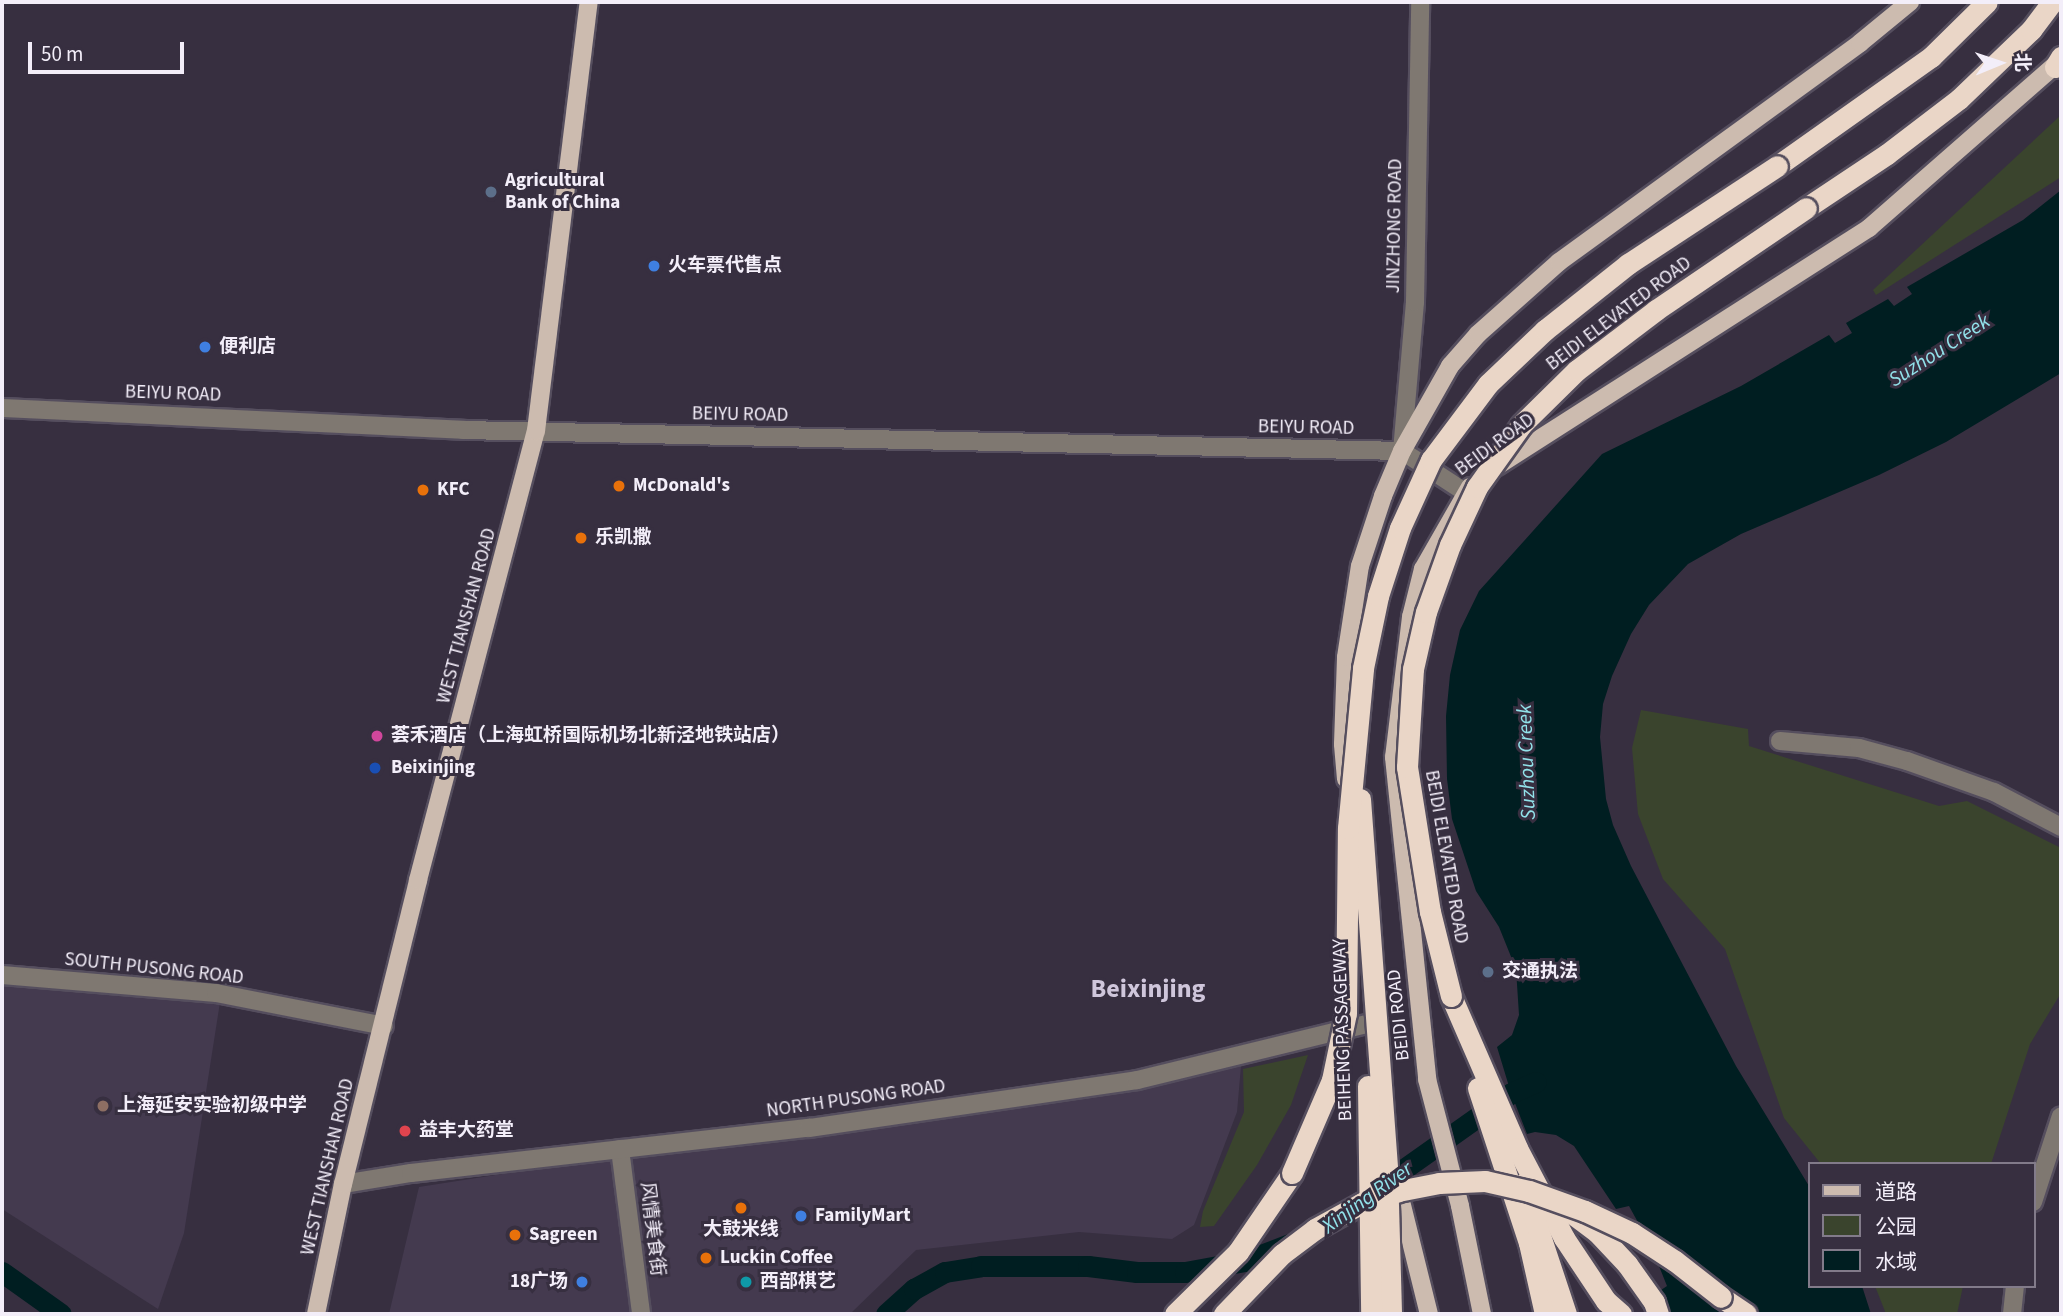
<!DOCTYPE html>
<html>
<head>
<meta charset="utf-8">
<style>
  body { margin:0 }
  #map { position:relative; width:2063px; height:1316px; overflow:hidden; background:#372f40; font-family:"Source Sans 3","Noto Sans SC",sans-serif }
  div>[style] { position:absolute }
  .built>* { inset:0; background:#443a4f }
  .green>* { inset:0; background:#3a442d }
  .water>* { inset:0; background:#001e21 }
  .canal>* { height:21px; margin:-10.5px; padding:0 10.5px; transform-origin:10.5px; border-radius:10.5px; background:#001e21 }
  .roads { filter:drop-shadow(2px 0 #554e5e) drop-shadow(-2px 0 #554e5e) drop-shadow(0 2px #554e5e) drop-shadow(0 -2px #554e5e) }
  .minor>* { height:18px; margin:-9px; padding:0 9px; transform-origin:9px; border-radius:9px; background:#7f7871 }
  .major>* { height:18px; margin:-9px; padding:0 9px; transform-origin:9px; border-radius:9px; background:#ccbbaf }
  .highway>* { height:21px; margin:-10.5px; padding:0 10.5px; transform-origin:10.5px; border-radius:10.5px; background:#ead6c7 }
  .bridges { filter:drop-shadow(2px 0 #554e5e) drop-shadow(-2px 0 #554e5e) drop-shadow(0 2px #554e5e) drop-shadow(0 -2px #554e5e) }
  .highway-bridge>* { height:21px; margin:-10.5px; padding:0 10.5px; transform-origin:10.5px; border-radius:10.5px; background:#ead6c7 }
  .dots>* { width:19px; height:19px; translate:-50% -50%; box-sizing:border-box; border:4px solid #372f40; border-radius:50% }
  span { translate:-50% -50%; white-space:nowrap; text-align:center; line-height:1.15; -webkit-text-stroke:6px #372f40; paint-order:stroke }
  .poi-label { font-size:19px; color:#f3eef9; font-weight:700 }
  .left { translate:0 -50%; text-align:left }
  .right { translate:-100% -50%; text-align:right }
  .street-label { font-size:19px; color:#f3eef9 }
  .water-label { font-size:21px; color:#92e2ea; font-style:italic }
  .district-label { font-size:26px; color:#cfc6db; font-weight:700 }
  .frame { position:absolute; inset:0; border:4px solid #f3eef9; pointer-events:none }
  .legend { position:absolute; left:1808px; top:1162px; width:228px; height:126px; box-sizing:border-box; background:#372f40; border:2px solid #827b8a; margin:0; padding:9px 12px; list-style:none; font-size:21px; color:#f3eef9 }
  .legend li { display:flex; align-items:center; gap:14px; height:35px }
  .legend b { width:35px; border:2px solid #827b8a }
  .north { position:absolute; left:1965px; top:28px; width:70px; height:70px; -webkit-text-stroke:5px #372f40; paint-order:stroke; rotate:88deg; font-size:19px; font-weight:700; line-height:28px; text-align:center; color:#f3eef9 }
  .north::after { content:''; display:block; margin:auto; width:24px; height:32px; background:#f3eef9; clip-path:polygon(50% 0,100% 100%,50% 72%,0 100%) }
  .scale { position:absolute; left:28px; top:42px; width:156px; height:32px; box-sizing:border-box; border:4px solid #f3eef9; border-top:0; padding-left:9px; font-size:21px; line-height:24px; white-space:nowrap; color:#f3eef9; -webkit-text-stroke:5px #372f40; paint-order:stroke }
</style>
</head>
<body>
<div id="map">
  <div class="built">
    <i style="clip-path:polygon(2px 984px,220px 1002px,184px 1233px,158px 1309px,2px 1209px)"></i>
    <i style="clip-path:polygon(1241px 1066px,1237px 1112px,1194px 1225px,1172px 1239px,1079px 1232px,916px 1250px,850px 1314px,389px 1314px,419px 1187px,560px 1165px,1151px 1087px)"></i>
  </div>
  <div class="green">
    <i style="clip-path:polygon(2061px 115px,2061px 177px,1876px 295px,1873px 290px)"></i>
    <i style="clip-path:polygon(1641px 710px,1748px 729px,1749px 746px,1939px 806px,1967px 801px,2061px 848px,2061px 993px,2030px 1044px,1991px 1164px,1821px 1164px,1784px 1118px,1725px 949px,1663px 879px,1638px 814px,1632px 748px)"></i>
    <i style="clip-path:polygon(1308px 1055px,1291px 1105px,1257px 1165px,1214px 1226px,1200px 1227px,1203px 1211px,1244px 1112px,1243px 1069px)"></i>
    <i style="clip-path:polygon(1875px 1286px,1963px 1286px,1957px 1314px,1886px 1314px)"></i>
  </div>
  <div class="water">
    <i style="clip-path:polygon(2061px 190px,2061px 373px,1946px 442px,1879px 475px,1741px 534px,1688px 564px,1649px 605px,1631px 634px,1612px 676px,1603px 704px,1600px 737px,1606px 799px,1613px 825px,1631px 866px,1736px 1066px,1809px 1186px,1809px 1286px,1862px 1286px,1871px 1314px,1668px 1314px,1658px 1292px,1667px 1286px,1651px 1246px,1629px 1206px,1616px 1209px,1574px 1146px,1556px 1135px,1535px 1132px,1527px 1134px,1511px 1093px,1497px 1047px,1512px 1035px,1519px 1015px,1516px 969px,1499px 927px,1476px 891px,1452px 819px,1447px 779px,1446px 716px,1450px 675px,1460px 630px,1479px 591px,1602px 454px,1741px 386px,1829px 335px,1835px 343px,1852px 333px,1846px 323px,1888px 299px,1894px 306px,1912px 294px,1907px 287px,2023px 220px)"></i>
  </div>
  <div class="canal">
    <i style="left:1377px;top:1188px;width:164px;rotate:-35.3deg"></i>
    <i style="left:1511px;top:1093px;width:27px;rotate:-24deg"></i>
    <i style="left:2px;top:1272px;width:72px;rotate:35.4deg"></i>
    <i style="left:886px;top:1314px;width:38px;rotate:-42deg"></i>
    <i style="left:914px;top:1289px;width:35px;rotate:-29deg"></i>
    <i style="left:945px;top:1272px;width:36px;rotate:-9deg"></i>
    <i style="left:981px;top:1266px;width:107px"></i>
    <i style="left:1088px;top:1266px;width:49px;rotate:7deg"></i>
    <i style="left:1137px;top:1272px;width:48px"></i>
    <i style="left:1185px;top:1272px;width:61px;rotate:-10.4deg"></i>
    <i style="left:1245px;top:1261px;width:53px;rotate:-20.8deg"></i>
  </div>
  <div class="roads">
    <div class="minor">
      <i style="left:2px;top:408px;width:462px;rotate:2.7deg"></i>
      <i style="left:463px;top:430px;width:939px;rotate:1.28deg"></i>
      <i style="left:1402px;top:451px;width:75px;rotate:33.1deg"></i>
      <i style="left:1402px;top:451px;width:150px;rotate:-85deg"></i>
      <i style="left:1415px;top:302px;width:300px;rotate:-89deg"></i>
      <i style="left:1780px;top:741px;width:79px;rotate:5.1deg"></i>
      <i style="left:1859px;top:748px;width:50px;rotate:15.2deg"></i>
      <i style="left:1907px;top:761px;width:92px;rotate:19.6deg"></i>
      <i style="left:1994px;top:792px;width:76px;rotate:27.6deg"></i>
      <i style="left:2px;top:975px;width:215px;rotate:4.8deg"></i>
      <i style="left:216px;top:993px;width:171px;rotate:11.1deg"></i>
      <i style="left:620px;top:1149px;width:166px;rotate:82.7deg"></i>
      <i style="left:343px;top:1184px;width:69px;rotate:-9.2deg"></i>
      <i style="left:411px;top:1173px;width:401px;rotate:-6.5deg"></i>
      <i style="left:809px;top:1128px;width:331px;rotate:-8.3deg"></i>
      <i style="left:1137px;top:1080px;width:240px;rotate:-13.7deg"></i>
      <i style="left:2033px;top:1202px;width:90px;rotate:-72deg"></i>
      <i style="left:2012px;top:1314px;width:28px;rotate:-84deg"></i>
    </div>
    <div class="major">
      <i style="left:1497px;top:466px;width:442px;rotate:-32.6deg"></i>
      <i style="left:1869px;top:228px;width:255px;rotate:-41.2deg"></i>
      <i style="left:1470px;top:487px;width:95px;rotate:119.8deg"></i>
      <i style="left:1423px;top:569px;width:49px;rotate:104deg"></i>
      <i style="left:1411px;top:617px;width:141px;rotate:96.9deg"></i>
      <i style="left:1394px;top:757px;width:324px;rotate:84.1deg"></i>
      <i style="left:1427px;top:1079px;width:131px;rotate:75.4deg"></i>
      <i style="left:1460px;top:1206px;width:110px;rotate:78.5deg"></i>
      <i style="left:1346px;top:779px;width:35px;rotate:-95deg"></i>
      <i style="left:1343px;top:744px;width:87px;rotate:-88deg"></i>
      <i style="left:1346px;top:657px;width:92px;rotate:-81.3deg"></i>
      <i style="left:1360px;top:566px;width:74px;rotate:-71.8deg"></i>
      <i style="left:1383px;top:496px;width:49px;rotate:-67.1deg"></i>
      <i style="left:1402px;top:451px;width:98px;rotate:-60.5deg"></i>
      <i style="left:1450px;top:366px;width:43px;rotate:-48.8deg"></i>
      <i style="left:1478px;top:334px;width:108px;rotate:-41.6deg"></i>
      <i style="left:1559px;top:262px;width:372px;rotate:-36deg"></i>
      <i style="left:1860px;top:43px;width:65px;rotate:-39.4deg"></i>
      <i style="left:1396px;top:1181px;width:137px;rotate:76.1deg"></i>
      <i style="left:316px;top:1314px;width:133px;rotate:-78.3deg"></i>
      <i style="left:343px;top:1184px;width:313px;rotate:-76.1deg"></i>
      <i style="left:418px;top:880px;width:464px;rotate:-75.3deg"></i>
      <i style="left:536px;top:431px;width:432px;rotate:-83deg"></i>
    </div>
    <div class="highway">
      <i style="left:2055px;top:67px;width:12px;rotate:-59deg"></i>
      <i style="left:1777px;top:166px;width:189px;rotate:-35.3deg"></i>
      <i style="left:1931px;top:57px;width:78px;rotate:-44.5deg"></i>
      <i style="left:1806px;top:208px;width:97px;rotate:-33.7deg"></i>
      <i style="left:1887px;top:154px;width:91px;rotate:-37.4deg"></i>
      <i style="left:1959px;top:99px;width:100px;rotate:-43.8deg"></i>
      <i style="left:2031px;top:30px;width:35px;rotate:-53deg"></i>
      <i style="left:1451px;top:996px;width:166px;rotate:66.5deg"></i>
      <i style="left:1517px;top:1148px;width:102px;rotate:62.4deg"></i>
      <i style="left:1564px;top:1238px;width:76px;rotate:56.3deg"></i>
      <i style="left:1606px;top:1301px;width:20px;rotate:41deg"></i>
      <i style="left:1478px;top:1088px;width:163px;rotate:71.8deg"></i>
      <i style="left:1529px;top:1243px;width:73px;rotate:77.3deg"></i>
      <i style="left:1523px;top:1184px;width:137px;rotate:71.7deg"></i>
      <i style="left:1561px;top:1205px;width:45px;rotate:36.9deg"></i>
      <i style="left:1597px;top:1232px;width:44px;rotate:46.8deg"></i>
      <i style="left:1627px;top:1264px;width:47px;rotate:54.6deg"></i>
      <i style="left:1654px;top:1302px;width:13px;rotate:72deg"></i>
      <i style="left:1721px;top:1297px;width:30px;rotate:34deg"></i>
      <i style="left:1175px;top:1314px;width:88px;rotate:-44.5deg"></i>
      <i style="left:1238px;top:1252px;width:96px;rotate:-55.6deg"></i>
    </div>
  </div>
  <div class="bridges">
    <div class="highway-bridge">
      <i style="left:1360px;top:799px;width:371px;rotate:85.8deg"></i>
      <i style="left:1387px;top:1169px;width:145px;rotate:88.4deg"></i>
      <i style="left:1451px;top:996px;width:87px;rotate:-104deg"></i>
      <i style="left:1430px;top:912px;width:147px;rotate:-99deg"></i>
      <i style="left:1407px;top:767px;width:98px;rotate:-86.5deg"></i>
      <i style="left:1413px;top:669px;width:58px;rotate:-77.2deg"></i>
      <i style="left:1426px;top:612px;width:71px;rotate:-70.3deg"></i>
      <i style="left:1450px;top:545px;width:64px;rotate:-65deg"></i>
      <i style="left:1477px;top:487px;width:76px;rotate:-54.6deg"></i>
      <i style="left:1521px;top:425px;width:78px;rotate:-44.5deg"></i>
      <i style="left:1577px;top:370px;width:99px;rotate:-37.2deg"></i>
      <i style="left:1656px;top:310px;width:181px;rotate:-34.2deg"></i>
      <i style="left:1368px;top:1086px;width:228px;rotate:89.2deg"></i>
      <i style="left:1292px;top:1173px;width:101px;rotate:-66.7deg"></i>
      <i style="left:1332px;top:1080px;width:68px;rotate:-78.2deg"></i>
      <i style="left:1346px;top:1013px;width:185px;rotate:-89.4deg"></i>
      <i style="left:1348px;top:828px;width:161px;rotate:-84.6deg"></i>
      <i style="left:1363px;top:668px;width:74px;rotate:-78.2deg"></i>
      <i style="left:1378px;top:596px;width:71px;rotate:-72.1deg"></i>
      <i style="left:1400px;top:528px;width:75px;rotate:-65.5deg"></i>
      <i style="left:1431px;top:460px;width:95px;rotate:-53.1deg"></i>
      <i style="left:1488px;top:384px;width:79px;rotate:-43.5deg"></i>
      <i style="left:1545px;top:330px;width:106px;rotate:-38.5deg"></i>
      <i style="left:1628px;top:264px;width:178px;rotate:-33.3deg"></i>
      <i style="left:1224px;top:1314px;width:83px;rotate:-46deg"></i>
      <i style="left:1282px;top:1254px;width:41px;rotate:-37.1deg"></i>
      <i style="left:1315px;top:1229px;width:54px;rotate:-29deg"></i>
      <i style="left:1362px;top:1203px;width:38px;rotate:-18deg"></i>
      <i style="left:1398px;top:1191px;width:42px;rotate:-11deg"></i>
      <i style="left:1439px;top:1183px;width:46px;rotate:-2.5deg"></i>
      <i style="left:1485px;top:1181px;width:45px;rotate:12.8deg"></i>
      <i style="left:1529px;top:1191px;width:59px;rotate:19.7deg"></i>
      <i style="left:1585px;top:1211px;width:52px;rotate:25.1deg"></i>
      <i style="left:1632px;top:1233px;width:51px;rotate:33.1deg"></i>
      <i style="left:1675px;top:1261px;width:58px;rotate:38deg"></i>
    </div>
  </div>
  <div class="dots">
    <i style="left:491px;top:192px;background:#5c6f8a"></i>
    <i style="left:654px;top:266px;background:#3f7fe0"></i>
    <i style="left:205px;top:347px;background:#3f7fe0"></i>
    <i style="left:619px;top:486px;background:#e8710a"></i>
    <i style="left:423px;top:490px;background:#e8710a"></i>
    <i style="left:581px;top:538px;background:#e8710a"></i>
    <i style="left:377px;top:736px;background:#d1479c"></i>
    <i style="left:375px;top:768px;background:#1a4fb4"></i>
    <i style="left:1488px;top:972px;background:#5c6f8a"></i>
    <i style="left:103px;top:1106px;background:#8d6e63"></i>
    <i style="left:405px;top:1131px;background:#e0444e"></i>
    <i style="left:741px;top:1208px;background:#e8710a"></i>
    <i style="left:801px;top:1216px;background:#3f7fe0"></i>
    <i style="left:515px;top:1235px;background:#e8710a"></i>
    <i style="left:706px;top:1258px;background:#e8710a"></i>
    <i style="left:582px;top:1282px;background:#3f7fe0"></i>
    <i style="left:746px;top:1282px;background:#0f9aa8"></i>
  </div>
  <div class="poi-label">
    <span class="left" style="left:505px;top:192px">Agricultural<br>Bank of China</span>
    <span class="left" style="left:668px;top:266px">火车票代售点</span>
    <span class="left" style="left:219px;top:347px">便利店</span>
    <span class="left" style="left:633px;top:486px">McDonald's</span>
    <span class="left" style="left:437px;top:490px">KFC</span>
    <span class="left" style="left:595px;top:538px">乐凯撒</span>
    <span class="left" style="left:391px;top:736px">荟禾酒店（上海虹桥国际机场北新泾地铁站店）</span>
    <span class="left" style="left:391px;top:768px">Beixinjing</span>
    <span class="left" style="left:1502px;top:972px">交通执法</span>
    <span class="left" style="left:117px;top:1106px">上海延安实验初级中学</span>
    <span class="left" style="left:419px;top:1131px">益丰大药堂</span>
    <span class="left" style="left:815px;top:1216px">FamilyMart</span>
    <span style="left:741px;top:1230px">大鼓米线</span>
    <span class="left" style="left:529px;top:1235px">Sagreen</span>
    <span class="left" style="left:720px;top:1258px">Luckin Coffee</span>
    <span class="right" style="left:568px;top:1282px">18广场</span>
    <span class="left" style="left:760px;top:1282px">西部棋艺</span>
  </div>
  <div class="street-label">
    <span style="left:1395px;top:226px;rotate:-89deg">JINZHONG ROAD</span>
    <span style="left:1619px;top:314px;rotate:-37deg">BEIDI ELEVATED ROAD</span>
    <span style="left:173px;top:394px;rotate:2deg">BEIYU ROAD</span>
    <span style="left:740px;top:415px;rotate:1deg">BEIYU ROAD</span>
    <span style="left:1306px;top:428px;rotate:1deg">BEIYU ROAD</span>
    <span style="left:1495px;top:445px;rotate:-36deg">BEIDI ROAD</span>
    <span style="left:467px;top:616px;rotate:-75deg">WEST TIANSHAN ROAD</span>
    <span style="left:1446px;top:857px;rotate:80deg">BEIDI ELEVATED ROAD</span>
    <span style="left:154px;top:969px;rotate:6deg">SOUTH PUSONG ROAD</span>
    <span style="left:1399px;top:1015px;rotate:-96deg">BEIDI ROAD</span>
    <span style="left:1343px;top:1030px;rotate:-92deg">BEIHENG PASSAGEWAY</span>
    <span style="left:856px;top:1099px;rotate:-8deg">NORTH PUSONG ROAD</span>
    <span style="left:328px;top:1167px;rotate:-77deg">WEST TIANSHAN ROAD</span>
    <span style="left:652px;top:1229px;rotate:83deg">风情美食街</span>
  </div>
  <div class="water-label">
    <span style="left:1939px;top:350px;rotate:-33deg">Suzhou Creek</span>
    <span style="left:1526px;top:762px;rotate:-92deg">Suzhou Creek</span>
    <span style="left:1367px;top:1197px;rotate:-36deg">Xinjing River</span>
  </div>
  <div class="district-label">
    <span style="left:1148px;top:989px">Beixinjing</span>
  </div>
  <div class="frame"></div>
  <ul class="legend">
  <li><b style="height:9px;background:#ccbbaf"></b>道路</li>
  <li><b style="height:19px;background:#3a442d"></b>公园</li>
  <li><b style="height:19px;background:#001e21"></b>水域</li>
  </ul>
  <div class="north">北</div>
  <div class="scale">50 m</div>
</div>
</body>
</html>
